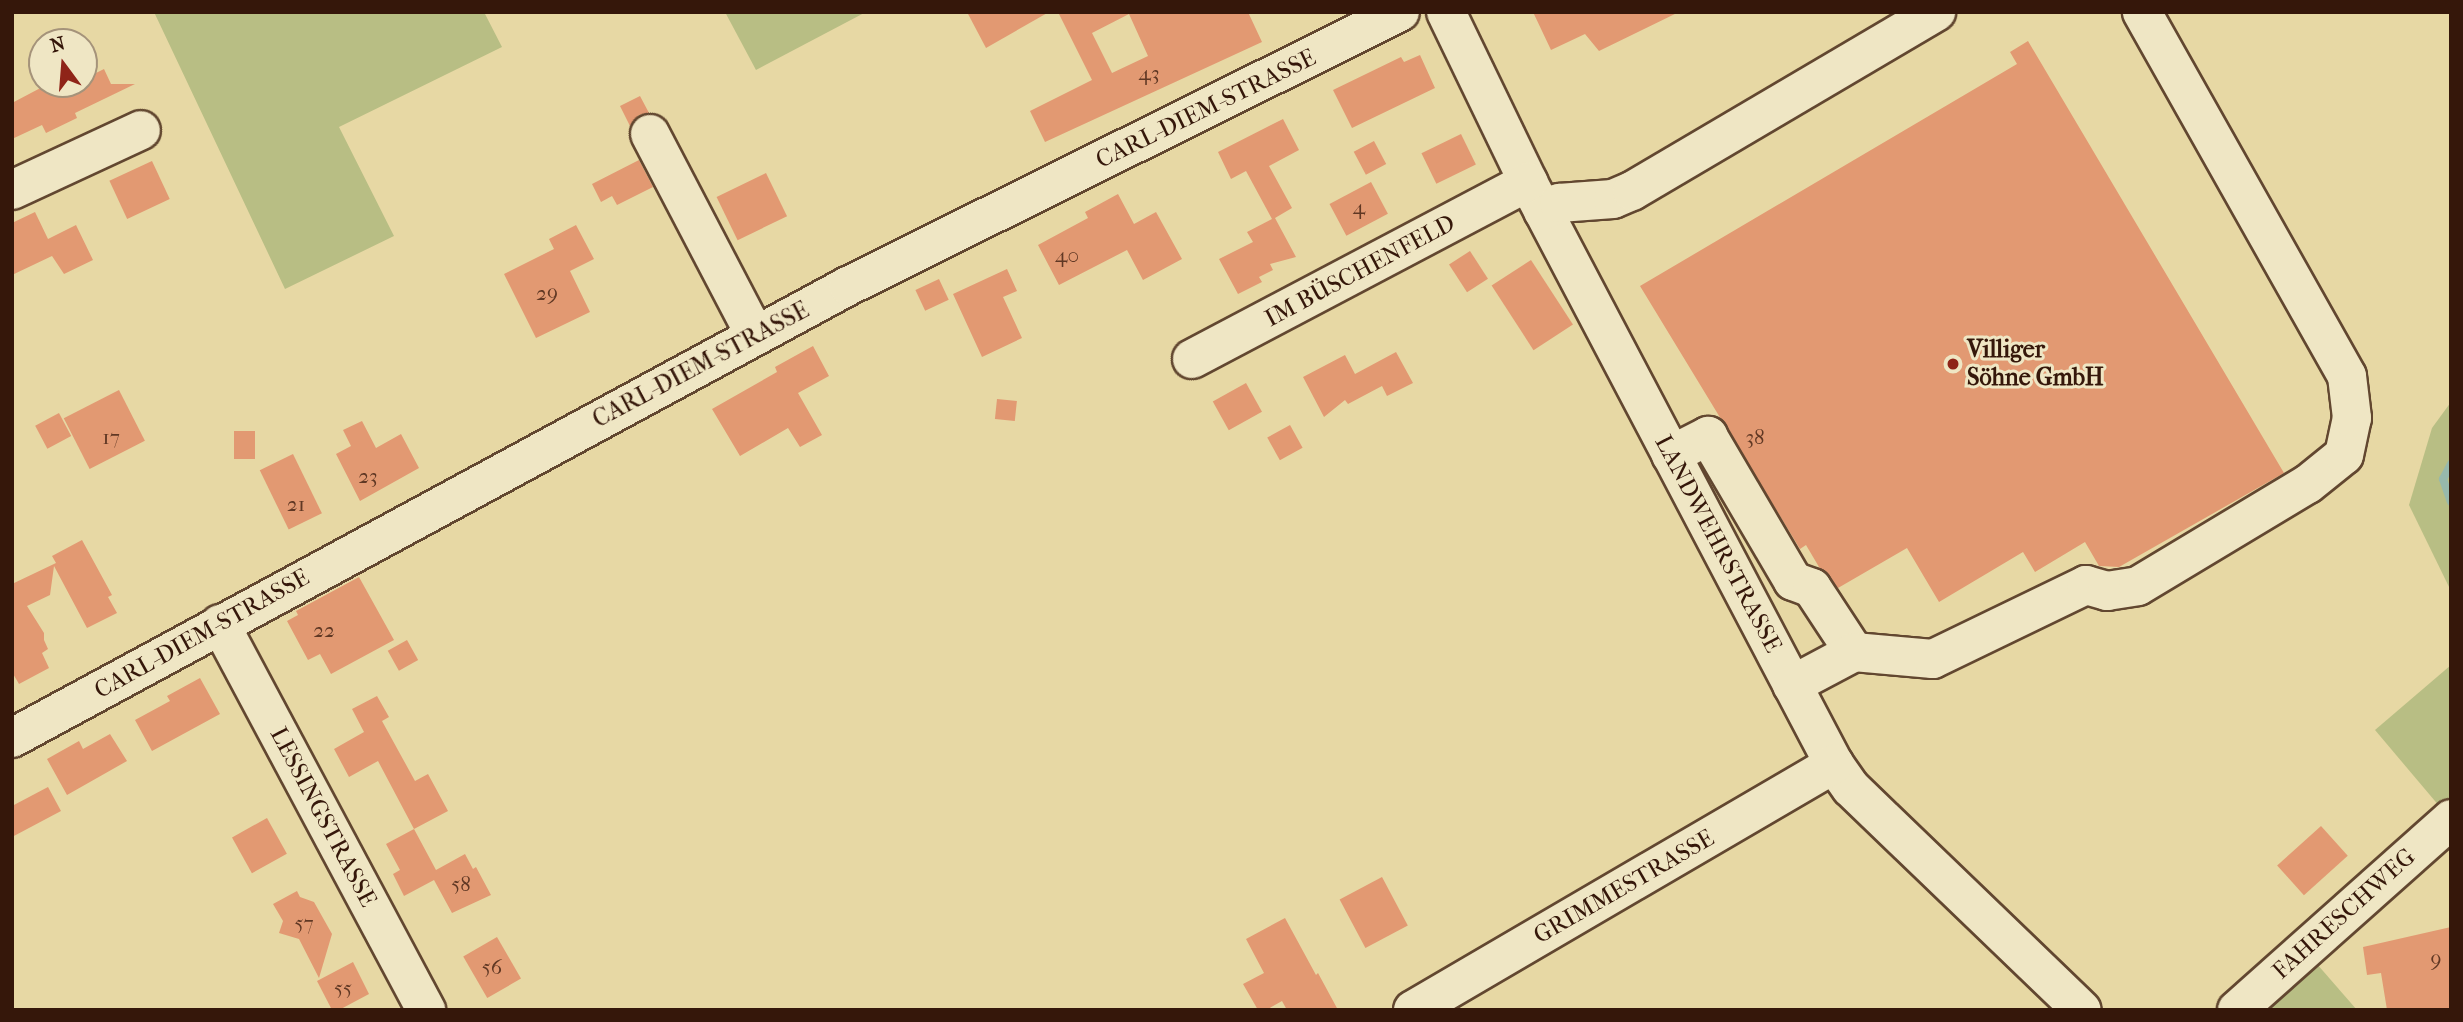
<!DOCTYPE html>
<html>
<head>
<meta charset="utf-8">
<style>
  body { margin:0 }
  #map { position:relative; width:2463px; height:1022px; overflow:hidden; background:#e7d8a4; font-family:"IM FELL French Canon",serif }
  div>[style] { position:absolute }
  .green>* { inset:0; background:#b8be84 }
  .stream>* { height:8px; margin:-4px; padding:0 4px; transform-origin:4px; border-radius:4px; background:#97b9ac }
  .building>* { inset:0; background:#e29972; transform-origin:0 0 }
  .roads { filter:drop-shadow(2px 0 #624730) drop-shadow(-2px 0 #624730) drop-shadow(0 2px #624730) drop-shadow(0 -2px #624730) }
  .minor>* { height:38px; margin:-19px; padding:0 19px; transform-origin:19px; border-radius:19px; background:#efe6c4 }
  .dots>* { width:19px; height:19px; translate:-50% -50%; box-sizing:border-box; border:4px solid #efe6c4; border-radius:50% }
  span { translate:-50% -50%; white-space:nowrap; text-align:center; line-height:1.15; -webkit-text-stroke:6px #efe6c4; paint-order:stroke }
  .number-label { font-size:21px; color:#603824 }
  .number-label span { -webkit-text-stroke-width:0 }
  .street-label { font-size:24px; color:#35170a }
  .poi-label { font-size:24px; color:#35170a; font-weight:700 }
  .left { translate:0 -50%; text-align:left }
  .frame { position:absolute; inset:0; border:14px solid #35170a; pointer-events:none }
  .north { position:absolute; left:28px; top:28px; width:70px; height:70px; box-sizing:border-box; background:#efe6c4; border:2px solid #a5937a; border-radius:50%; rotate:344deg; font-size:19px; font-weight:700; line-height:28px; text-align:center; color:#35170a }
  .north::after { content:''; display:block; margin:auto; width:24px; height:32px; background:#8f2418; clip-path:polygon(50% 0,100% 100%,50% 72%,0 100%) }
</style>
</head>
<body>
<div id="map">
  <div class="green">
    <i style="clip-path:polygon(154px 12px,484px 12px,502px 47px,339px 127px,394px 236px,285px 289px)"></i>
    <i style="clip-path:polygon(725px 12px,866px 12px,756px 70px)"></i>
    <i style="clip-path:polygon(2451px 402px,2451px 591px,2409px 505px,2432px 428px)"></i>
    <i style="clip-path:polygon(2451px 665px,2451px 820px,2375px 730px)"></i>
    <i style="clip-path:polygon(2310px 956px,2357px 1010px,2257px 1010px)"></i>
  </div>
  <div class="stream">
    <i style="left:2451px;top:464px;width:17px;rotate:118deg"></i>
    <i style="left:2443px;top:479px;width:24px;rotate:71deg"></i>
  </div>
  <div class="building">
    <i style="clip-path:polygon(967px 12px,1049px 12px,986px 48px)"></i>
    <i style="clip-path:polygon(evenodd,1058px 12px,1248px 12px,1262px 42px,1045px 142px,1030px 111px,1092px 80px,1058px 12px,1129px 14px,1148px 56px,1112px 73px,1092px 33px,1129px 14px)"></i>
    <i style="clip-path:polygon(1533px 12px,1679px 12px,1599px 51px,1585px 34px,1551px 50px)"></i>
    <i style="clip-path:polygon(2028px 41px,2284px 473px,2119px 567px,2099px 566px,2085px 542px,2035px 572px,2023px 552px,1939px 602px,1907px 548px,1838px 588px,1819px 567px,1806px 545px,1800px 549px,1640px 286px,2017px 64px,2010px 52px)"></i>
    <i style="clip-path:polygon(1420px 55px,1435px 88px,1352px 128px,1333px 90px,1401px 57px,1404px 62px)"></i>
    <i style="clip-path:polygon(104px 69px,111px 84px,135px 84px,75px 113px,77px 118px,46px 133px,42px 125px,12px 139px,12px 103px,48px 84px,84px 84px,84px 79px)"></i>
    <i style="clip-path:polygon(640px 96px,649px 113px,639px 115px,630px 126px,620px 106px)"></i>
    <i style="clip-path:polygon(1283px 119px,1299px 150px,1269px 166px,1292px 208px,1275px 218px,1296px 257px,1270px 264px,1273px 270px,1259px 277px,1262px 282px,1238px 294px,1219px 259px,1253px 242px,1247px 232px,1272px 219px,1246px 171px,1231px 179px,1218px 152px)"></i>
    <i style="left:1461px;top:134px;width:34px;height:44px;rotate:64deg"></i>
    <i style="left:1374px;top:141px;width:26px;height:23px;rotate:62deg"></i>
    <i style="clip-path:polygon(639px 160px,653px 187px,617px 205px,612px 196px,601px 202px,592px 184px)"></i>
    <i style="left:152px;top:161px;width:42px;height:47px;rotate:65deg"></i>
    <i style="left:766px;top:173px;width:48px;height:55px;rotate:64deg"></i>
    <i style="left:1371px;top:182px;width:36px;height:47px;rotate:62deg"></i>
    <i style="clip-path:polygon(1118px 194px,1134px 224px,1156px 212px,1182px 259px,1143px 280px,1127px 250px,1059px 285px,1038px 245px,1088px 218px,1085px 212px)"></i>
    <i style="clip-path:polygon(35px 212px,48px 239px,76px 225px,93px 260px,64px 274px,52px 256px,12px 275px,12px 223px)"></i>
    <i style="clip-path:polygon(576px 225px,594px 259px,570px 271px,590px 312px,536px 338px,504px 274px,554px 249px,549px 239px)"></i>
    <i style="left:1470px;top:251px;width:33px;height:25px;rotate:57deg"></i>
    <i style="left:1531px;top:260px;width:77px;height:47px;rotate:57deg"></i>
    <i style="clip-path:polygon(1007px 269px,1017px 291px,1003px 297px,1022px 338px,982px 357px,953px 294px)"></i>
    <i style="left:939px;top:279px;width:23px;height:26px;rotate:65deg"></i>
    <i style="clip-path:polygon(813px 346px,829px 376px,798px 393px,822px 435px,800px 447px,788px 428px,740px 456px,712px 409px,777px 372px,775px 367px)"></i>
    <i style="clip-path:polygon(1396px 352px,1413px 383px,1387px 396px,1382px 386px,1348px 404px,1345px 400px,1324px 417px,1303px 377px,1345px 355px,1355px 374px)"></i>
    <i style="left:1246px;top:383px;width:33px;height:38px;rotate:61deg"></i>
    <i style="left:119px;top:390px;width:57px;height:62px;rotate:63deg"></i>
    <i style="left:997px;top:399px;width:20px;height:20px;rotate:6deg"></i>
    <i style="left:59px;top:413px;width:26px;height:27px;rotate:62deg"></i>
    <i style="clip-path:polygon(362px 421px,376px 448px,401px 434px,419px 468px,360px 501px,336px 454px,351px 446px,343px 430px)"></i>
    <i style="left:1290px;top:425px;width:26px;height:26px;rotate:61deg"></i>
    <i style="left:255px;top:431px;width:28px;height:21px;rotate:90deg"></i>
    <i style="left:293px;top:454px;width:66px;height:37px;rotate:64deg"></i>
    <i style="clip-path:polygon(82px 540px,112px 595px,108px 597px,117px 613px,87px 628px,54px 566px,50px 595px,27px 606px,44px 633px,44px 640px,48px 649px,42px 653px,49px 668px,19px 684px,12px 672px,12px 584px,56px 563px,52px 556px)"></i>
    <i style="clip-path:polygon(359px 577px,394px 640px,331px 674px,320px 654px,308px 660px,287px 621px,298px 615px,296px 611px)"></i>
    <i style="left:407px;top:640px;width:23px;height:22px;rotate:61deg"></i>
    <i style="clip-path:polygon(200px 678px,220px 714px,152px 751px,135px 720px,170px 701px,167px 696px)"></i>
    <i style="clip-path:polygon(377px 696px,389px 717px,382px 721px,415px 781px,428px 774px,448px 811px,414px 829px,378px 761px,349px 777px,334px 749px,364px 732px,352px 709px)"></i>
    <i style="clip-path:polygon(110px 734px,127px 761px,67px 795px,47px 759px,79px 741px,83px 749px)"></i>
    <i style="clip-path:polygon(48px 787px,61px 811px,12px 837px,12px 806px)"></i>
    <i style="left:267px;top:818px;width:41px;height:40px;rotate:61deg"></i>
    <i style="left:2321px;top:826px;width:40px;height:59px;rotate:48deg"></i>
    <i style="clip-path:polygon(414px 829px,436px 870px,465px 854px,473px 869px,476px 867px,491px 895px,452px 913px,434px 880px,404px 896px,393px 874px,400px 870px,386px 844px)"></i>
    <i style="left:1382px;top:877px;width:55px;height:48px;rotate:62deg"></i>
    <i style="clip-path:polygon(297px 891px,300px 897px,314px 902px,332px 934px,319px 978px,299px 939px,279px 933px,283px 921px,273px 904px)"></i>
    <i style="clip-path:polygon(1285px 918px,1316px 975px,1318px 973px,1338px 1010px,1287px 1010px,1282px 1001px,1266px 1010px,1258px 1010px,1243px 984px,1264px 973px,1246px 939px)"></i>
    <i style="clip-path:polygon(2451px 927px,2451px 1010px,2387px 1010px,2381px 973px,2367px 975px,2363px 947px)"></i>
    <i style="left:497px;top:937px;width:48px;height:39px;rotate:60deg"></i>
    <i style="clip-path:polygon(353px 962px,369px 994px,339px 1010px,332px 1010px,317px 981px)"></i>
  </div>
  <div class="roads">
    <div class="minor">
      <i style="left:1446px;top:12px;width:189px;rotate:64.2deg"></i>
      <i style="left:1528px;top:182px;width:658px;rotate:62.27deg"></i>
      <i style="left:1834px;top:764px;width:29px;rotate:55deg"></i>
      <i style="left:1851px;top:788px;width:320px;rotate:43.9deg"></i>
      <i style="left:650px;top:134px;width:227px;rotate:62.4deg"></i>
      <i style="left:12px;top:190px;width:142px;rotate:-24.9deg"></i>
      <i style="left:1543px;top:211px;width:18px;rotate:-27deg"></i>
      <i style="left:1559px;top:203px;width:54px;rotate:-4.2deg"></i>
      <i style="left:1613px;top:199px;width:21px;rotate:-23deg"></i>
      <i style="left:1632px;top:191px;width:353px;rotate:-30.5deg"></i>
      <i style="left:1192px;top:359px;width:380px;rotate:-27.8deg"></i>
      <i style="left:1671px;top:455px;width:42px;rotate:-27.2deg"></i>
      <i style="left:1708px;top:436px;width:168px;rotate:59.6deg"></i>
      <i style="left:1793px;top:581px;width:20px;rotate:20deg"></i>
      <i style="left:1812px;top:588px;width:77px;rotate:56.7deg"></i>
      <i style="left:1854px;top:652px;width:79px;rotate:5.1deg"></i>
      <i style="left:1933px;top:659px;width:170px;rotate:-25.8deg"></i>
      <i style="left:2086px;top:585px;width:22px;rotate:16deg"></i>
      <i style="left:2107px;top:591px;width:31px;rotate:-9deg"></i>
      <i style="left:2138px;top:586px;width:198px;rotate:-31deg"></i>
      <i style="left:2308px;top:484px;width:46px;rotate:-38.9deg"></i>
      <i style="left:2344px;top:455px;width:38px;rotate:-78deg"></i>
      <i style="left:2352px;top:418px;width:42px;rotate:-96.8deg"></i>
      <i style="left:2347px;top:376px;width:418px;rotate:-119.4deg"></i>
      <i style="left:220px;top:624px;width:438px;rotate:61.9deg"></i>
      <i style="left:1792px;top:685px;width:70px;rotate:-28deg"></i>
      <i style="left:12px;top:738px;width:950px;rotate:-28.4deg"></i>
      <i style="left:848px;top:286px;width:616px;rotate:-26.4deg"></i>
      <i style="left:1413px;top:1010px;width:488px;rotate:-30.3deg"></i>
      <i style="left:2237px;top:1010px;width:287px;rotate:-41.7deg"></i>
    </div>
  </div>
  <div class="dots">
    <i style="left:1953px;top:364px;background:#8f2418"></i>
  </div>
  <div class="number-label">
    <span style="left:1149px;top:73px">43</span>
    <span style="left:1359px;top:207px">4</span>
    <span style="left:1067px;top:255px">40</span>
    <span style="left:547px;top:293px">29</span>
    <span style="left:111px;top:437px">17</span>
    <span style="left:1755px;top:437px">38</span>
    <span style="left:368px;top:476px">23</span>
    <span style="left:296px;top:504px">21</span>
    <span style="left:324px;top:630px">22</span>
    <span style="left:461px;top:884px">58</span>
    <span style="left:304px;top:923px">57</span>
    <span style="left:2436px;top:959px">9</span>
    <span style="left:492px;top:967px">56</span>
    <span style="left:343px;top:988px">55</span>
  </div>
  <div class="street-label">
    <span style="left:1206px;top:109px;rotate:-26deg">CARL-DIEM-STRASSE</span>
    <span style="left:1360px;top:271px;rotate:-28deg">IM BÜSCHENFELD</span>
    <span style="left:701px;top:365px;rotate:-28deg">CARL-DIEM-STRASSE</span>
    <span style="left:1718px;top:544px;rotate:62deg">LANDWEHRSTRASSE</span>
    <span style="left:202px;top:634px;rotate:-29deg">CARL-DIEM-STRASSE</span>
    <span style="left:323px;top:817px;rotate:62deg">LESSINGSTRASSE</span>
    <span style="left:1624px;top:887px;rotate:-30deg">GRIMMESTRASSE</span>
    <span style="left:2344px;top:914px;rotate:-42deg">FAHRESCHWEG</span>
  </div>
  <div class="poi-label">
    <span class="left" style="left:1967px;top:364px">Villiger<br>Söhne GmbH</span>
  </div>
  <div class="frame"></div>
  <div class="north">N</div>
</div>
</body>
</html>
